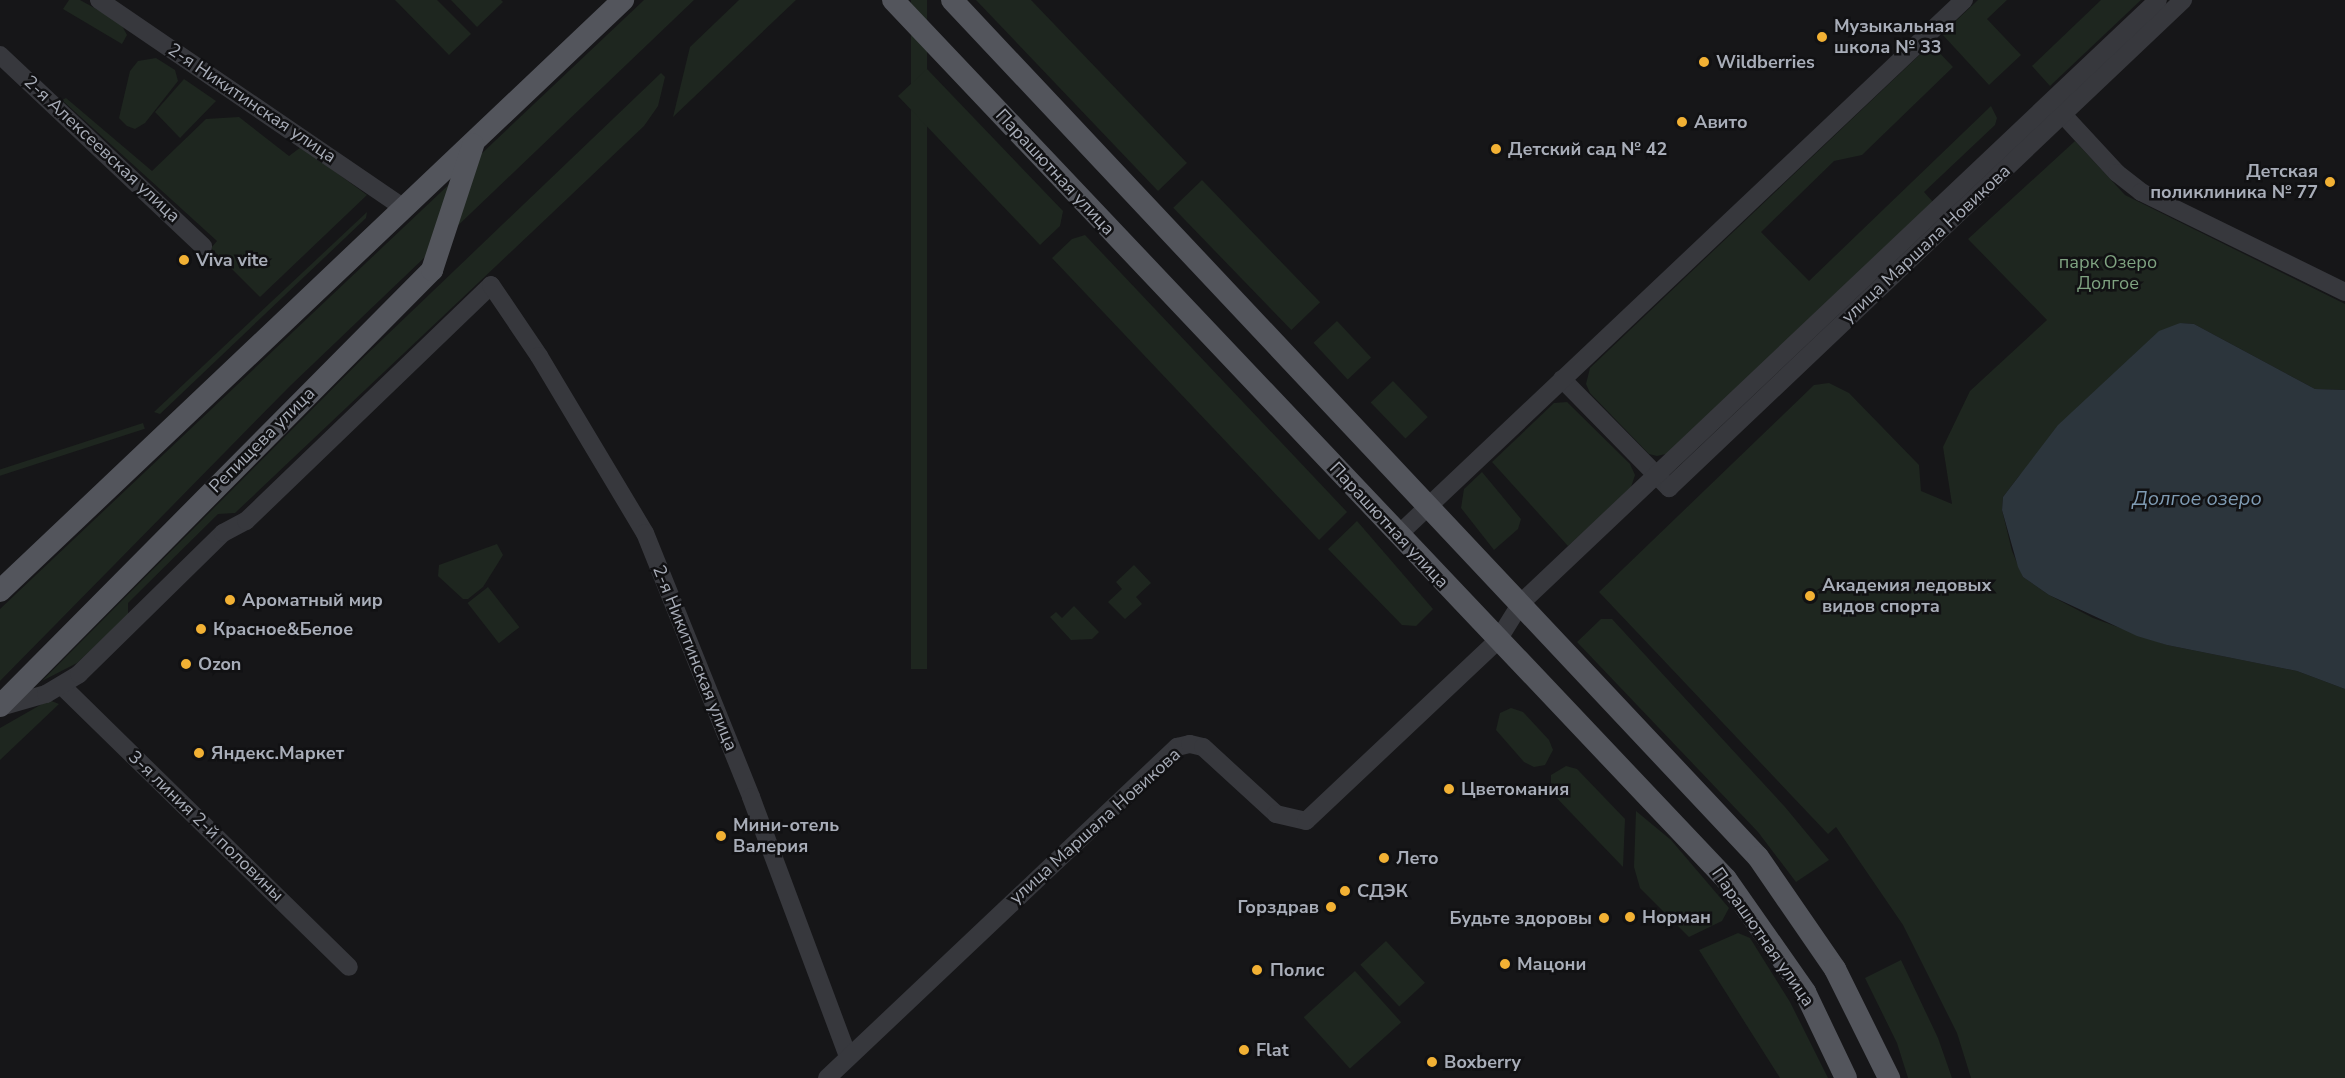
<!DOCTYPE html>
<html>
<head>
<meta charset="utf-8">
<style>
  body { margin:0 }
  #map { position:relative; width:2345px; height:1078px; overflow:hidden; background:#161618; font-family:"Nunito Sans",sans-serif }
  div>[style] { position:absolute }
  .green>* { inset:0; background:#1e261f; transform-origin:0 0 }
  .water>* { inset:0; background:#2c353c }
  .minor>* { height:18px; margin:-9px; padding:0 9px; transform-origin:9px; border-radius:9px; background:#37383d }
  .major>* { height:22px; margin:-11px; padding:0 11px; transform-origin:11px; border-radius:11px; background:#53555c }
  .dots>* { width:16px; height:16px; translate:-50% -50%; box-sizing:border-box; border:3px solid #111113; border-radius:50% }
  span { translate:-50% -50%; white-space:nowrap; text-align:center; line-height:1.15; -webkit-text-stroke:5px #111113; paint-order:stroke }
  .poi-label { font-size:18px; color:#a8adb8; font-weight:700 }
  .left { translate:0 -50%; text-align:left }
  .right { translate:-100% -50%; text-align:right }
  .street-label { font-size:18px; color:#a8adb8 }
  .park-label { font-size:18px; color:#7fa381 }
  .water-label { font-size:20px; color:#7f9bb3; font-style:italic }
</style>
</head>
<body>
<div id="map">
  <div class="green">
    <i style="clip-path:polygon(69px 0,80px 0,120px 22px,127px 35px,122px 44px,63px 9px)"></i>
    <i style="clip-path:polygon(395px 0,437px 0,471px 34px,449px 55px)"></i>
    <i style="clip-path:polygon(451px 0,501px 0,503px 2px,477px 27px)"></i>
    <i style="clip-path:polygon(644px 0,694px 0,290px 386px,0 681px,0 609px)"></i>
    <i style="clip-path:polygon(739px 0,796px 0,673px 117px,690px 47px)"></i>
    <i style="left:911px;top:0;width:16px;height:669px"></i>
    <i style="clip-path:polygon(976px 0,1031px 0,1187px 163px,1158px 191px)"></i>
    <i style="clip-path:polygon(1978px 0,2007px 0,1987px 19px,2021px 55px,1989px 85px,1942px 34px)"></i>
    <i style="clip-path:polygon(2101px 0,2141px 0,2050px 86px,2032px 66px)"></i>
    <i style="clip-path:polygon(1931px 44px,1953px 67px,1862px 155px,1834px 161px,1761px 232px,1809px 281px,1991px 106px,1997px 118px,1995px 125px,1924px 192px,1933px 202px,1670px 453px,1657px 456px,1649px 454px,1590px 393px,1586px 384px,1590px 368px)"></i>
    <i style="clip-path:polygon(156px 58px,175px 70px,178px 81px,145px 123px,135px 129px,127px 126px,119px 118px,130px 71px,138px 61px)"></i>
    <i style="clip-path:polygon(927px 69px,1063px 211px,1060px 226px,1040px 245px,898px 96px)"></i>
    <i style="clip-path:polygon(661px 73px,665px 77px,658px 106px,644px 126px,235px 513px,218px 514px,128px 603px,128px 615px,77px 663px,42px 681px,365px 356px)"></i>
    <i style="clip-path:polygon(184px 79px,216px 101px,180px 138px,155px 112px)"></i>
    <i style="clip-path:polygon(66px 98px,152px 171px,206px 119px,239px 117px,289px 156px,301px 147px,367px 195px,260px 297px,211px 248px,217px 241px,62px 100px)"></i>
    <i style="clip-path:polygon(2075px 141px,2125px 195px,2345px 304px,2345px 390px,2315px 389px,2194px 324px,2180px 323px,2019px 476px,2003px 497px,2002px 510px,2012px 551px,2023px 577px,2049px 595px,2093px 618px,2167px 645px,2297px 671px,2345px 689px,2345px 1078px,1971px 1078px,1957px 1033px,1903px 925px,1836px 827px,1828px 834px,1599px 592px,1814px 385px,1829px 383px,1849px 393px,1919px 465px,1921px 491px,1952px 504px,1943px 447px,1970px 391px,2047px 320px,1968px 239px)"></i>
    <i style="left:1202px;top:180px;width:170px;height:40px;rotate:46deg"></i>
    <i style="clip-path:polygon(367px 212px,366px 218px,160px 414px,154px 412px)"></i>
    <i style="clip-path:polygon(1085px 235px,1347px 512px,1319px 540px,1052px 258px,1072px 239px)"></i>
    <i style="left:1337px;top:321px;width:50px;height:32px;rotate:47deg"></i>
    <i style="left:1393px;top:381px;width:50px;height:31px;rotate:46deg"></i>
    <i style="clip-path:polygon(1567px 402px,1630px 464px,1635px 475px,1630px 490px,1568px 546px,1492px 462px,1554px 403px)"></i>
    <i style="left:143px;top:423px;width:6px;height:196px;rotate:72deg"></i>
    <i style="clip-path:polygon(1482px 472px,1521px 519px,1518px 529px,1494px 550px,1461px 508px,1464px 489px)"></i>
    <i style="clip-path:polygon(1357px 521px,1433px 609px,1416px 626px,1402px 625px,1328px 549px)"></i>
    <i style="clip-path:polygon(497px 544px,503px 555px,483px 587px,468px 599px,463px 599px,438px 576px,439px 565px)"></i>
    <i style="clip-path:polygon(1134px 565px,1151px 583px,1136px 597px,1142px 604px,1125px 619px,1108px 602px,1122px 589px,1116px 582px)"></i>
    <i style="left:488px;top:587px;width:51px;height:26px;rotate:52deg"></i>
    <i style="clip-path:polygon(1074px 606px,1099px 632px,1092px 639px,1071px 640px,1050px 617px,1056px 612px,1062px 618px)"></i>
    <i style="clip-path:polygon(1601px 619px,1612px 619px,1785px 807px,1829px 860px,1796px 882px,1758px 832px,1577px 642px)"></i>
    <i style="clip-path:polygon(49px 700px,59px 704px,0 760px,0 728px)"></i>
    <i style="clip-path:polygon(1511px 708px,1523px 712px,1549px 740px,1553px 750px,1545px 765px,1534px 767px,1524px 762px,1496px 730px,1500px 713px)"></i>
    <i style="clip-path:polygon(1566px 766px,1577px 769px,1625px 819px,1623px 867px,1551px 792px,1551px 775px)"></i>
    <i style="clip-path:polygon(1636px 811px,1671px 840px,1729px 908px,1722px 921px,1689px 937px,1640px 888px,1634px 867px)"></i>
    <i style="clip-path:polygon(1738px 933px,1750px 938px,1790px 1002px,1828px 1078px,1780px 1078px,1699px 950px)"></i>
    <i style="left:1386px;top:941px;width:57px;height:35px;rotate:47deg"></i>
    <i style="clip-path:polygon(1901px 960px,1938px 1038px,1952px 1078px,1908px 1078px,1897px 1043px,1865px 978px)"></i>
    <i style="left:1355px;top:971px;width:69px;height:69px;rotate:48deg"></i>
  </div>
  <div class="water">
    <i style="clip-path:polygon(2180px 323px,2194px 324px,2315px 389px,2345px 390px,2345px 689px,2297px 671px,2167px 645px,2137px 636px,2049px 595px,2023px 577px,2018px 567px,2002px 510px,2003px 497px,2058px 425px,2159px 331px)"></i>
  </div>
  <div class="minor">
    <i style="left:99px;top:0;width:369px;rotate:34.3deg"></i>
    <i style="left:0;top:55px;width:279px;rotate:43.3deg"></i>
    <i style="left:2055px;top:106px;width:91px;rotate:47.2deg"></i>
    <i style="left:2117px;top:173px;width:31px;rotate:38deg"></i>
    <i style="left:2141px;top:192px;width:227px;rotate:26.1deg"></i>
    <i style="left:1562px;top:379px;width:153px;rotate:45.5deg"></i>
    <i style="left:1669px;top:488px;width:709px;rotate:-43.51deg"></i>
    <i style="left:1398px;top:535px;width:779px;rotate:-43.39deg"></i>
    <i style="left:63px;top:687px;width:400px;rotate:44.4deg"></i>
    <i style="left:0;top:707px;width:48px;rotate:-15.8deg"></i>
    <i style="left:46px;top:694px;width:39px;rotate:-31deg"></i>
    <i style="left:79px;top:674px;width:202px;rotate:-44.4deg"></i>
    <i style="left:223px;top:533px;width:26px;rotate:-28deg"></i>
    <i style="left:246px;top:521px;width:340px;rotate:-43.9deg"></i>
    <i style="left:491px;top:285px;width:86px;rotate:55.9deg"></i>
    <i style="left:539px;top:356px;width:206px;rotate:59.1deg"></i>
    <i style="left:645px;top:533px;width:284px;rotate:68.1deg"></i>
    <i style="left:751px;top:797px;width:278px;rotate:69.5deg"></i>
    <i style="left:827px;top:1078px;width:482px;rotate:-43.4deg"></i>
    <i style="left:1177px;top:747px;width:13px;rotate:-13deg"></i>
    <i style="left:1190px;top:744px;width:13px;rotate:13deg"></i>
    <i style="left:1203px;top:747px;width:99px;rotate:42.5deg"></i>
    <i style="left:1276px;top:814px;width:31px;rotate:13deg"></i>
    <i style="left:1306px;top:821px;width:264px;rotate:-43.3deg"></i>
    <i style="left:1498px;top:640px;width:44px;rotate:-58.1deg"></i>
    <i style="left:1521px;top:603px;width:877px;rotate:-43.43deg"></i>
  </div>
  <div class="major">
    <i style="left:893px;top:0;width:1211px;rotate:46.54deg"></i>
    <i style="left:1726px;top:879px;width:138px;rotate:55deg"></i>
    <i style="left:1805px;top:992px;width:95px;rotate:64.5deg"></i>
    <i style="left:952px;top:0;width:1176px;rotate:46.76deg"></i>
    <i style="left:1758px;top:857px;width:136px;rotate:55.5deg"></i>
    <i style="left:1835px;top:969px;width:122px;rotate:63.6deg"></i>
    <i style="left:0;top:591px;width:859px;rotate:-43.49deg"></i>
    <i style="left:0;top:706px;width:614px;rotate:-45.26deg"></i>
    <i style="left:432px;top:270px;width:132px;rotate:-71.8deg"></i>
  </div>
  <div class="dots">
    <i style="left:1822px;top:37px;background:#f2b134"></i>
    <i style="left:1704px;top:62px;background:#f2b134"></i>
    <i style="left:1682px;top:122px;background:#f2b134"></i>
    <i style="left:1496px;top:149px;background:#f2b134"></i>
    <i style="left:2330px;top:182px;background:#f2b134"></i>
    <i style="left:184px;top:260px;background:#f2b134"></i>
    <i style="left:1810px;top:596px;background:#f2b134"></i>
    <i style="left:230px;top:600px;background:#f2b134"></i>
    <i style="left:201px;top:629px;background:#f2b134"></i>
    <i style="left:186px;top:664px;background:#f2b134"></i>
    <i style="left:199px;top:753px;background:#f2b134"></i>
    <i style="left:1449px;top:789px;background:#f2b134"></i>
    <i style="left:721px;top:836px;background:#f2b134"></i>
    <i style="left:1384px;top:858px;background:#f2b134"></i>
    <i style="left:1345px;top:891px;background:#f2b134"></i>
    <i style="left:1331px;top:907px;background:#f2b134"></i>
    <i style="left:1630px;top:917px;background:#f2b134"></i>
    <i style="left:1604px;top:918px;background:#f2b134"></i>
    <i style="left:1505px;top:964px;background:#f2b134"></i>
    <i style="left:1257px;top:970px;background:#f2b134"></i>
    <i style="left:1244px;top:1050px;background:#f2b134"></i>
    <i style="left:1432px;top:1062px;background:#f2b134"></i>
  </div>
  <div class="poi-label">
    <span class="left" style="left:1834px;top:37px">Музыкальная<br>школа № 33</span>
    <span class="left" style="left:1716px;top:62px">Wildberries</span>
    <span class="left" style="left:1694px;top:122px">Авито</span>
    <span class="left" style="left:1508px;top:149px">Детский сад № 42</span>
    <span class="right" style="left:2318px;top:182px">Детская<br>поликлиника № 77</span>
    <span class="left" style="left:196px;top:260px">Viva vite</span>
    <span class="left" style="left:1822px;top:596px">Академия ледовых<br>видов спорта</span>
    <span class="left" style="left:242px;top:600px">Ароматный мир</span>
    <span class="left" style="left:213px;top:629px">Красное&amp;Белое</span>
    <span class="left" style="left:198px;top:664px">Ozon</span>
    <span class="left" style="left:211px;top:753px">Яндекс.Маркет</span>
    <span class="left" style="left:1461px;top:789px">Цветомания</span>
    <span class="left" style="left:733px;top:836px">Мини-отель<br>Валерия</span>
    <span class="left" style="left:1396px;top:858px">Лето</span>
    <span class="left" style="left:1357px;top:891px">СДЭК</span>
    <span class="right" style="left:1319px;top:907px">Горздрав</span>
    <span class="left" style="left:1642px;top:917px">Норман</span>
    <span class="right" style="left:1592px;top:918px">Будьте здоровы</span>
    <span class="left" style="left:1517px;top:964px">Мацони</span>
    <span class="left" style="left:1270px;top:970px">Полис</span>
    <span class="left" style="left:1256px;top:1050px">Flat</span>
    <span class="left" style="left:1444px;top:1062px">Boxberry</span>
  </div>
  <div class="street-label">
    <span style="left:252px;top:103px;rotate:34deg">2-я Никитинская улица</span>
    <span style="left:102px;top:149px;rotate:43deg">2-я Алексеевская улица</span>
    <span style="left:1055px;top:172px;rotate:47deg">Парашютная улица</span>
    <span style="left:1926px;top:244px;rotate:-43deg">улица Маршала Новикова</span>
    <span style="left:262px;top:440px;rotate:-45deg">Репищева улица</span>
    <span style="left:1389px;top:525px;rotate:47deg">Парашютная улица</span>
    <span style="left:695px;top:658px;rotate:68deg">2-я Никитинская улица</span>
    <span style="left:206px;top:826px;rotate:44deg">3-я линия 2-й половины</span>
    <span style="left:1095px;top:826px;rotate:-42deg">улица Маршала Новикова</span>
    <span style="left:1763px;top:937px;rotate:55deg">Парашютная улица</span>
  </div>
  <div class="park-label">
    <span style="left:2108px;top:273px">парк Озеро<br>Долгое</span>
  </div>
  <div class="water-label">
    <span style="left:2197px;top:498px">Долгое озеро</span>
  </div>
</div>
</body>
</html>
